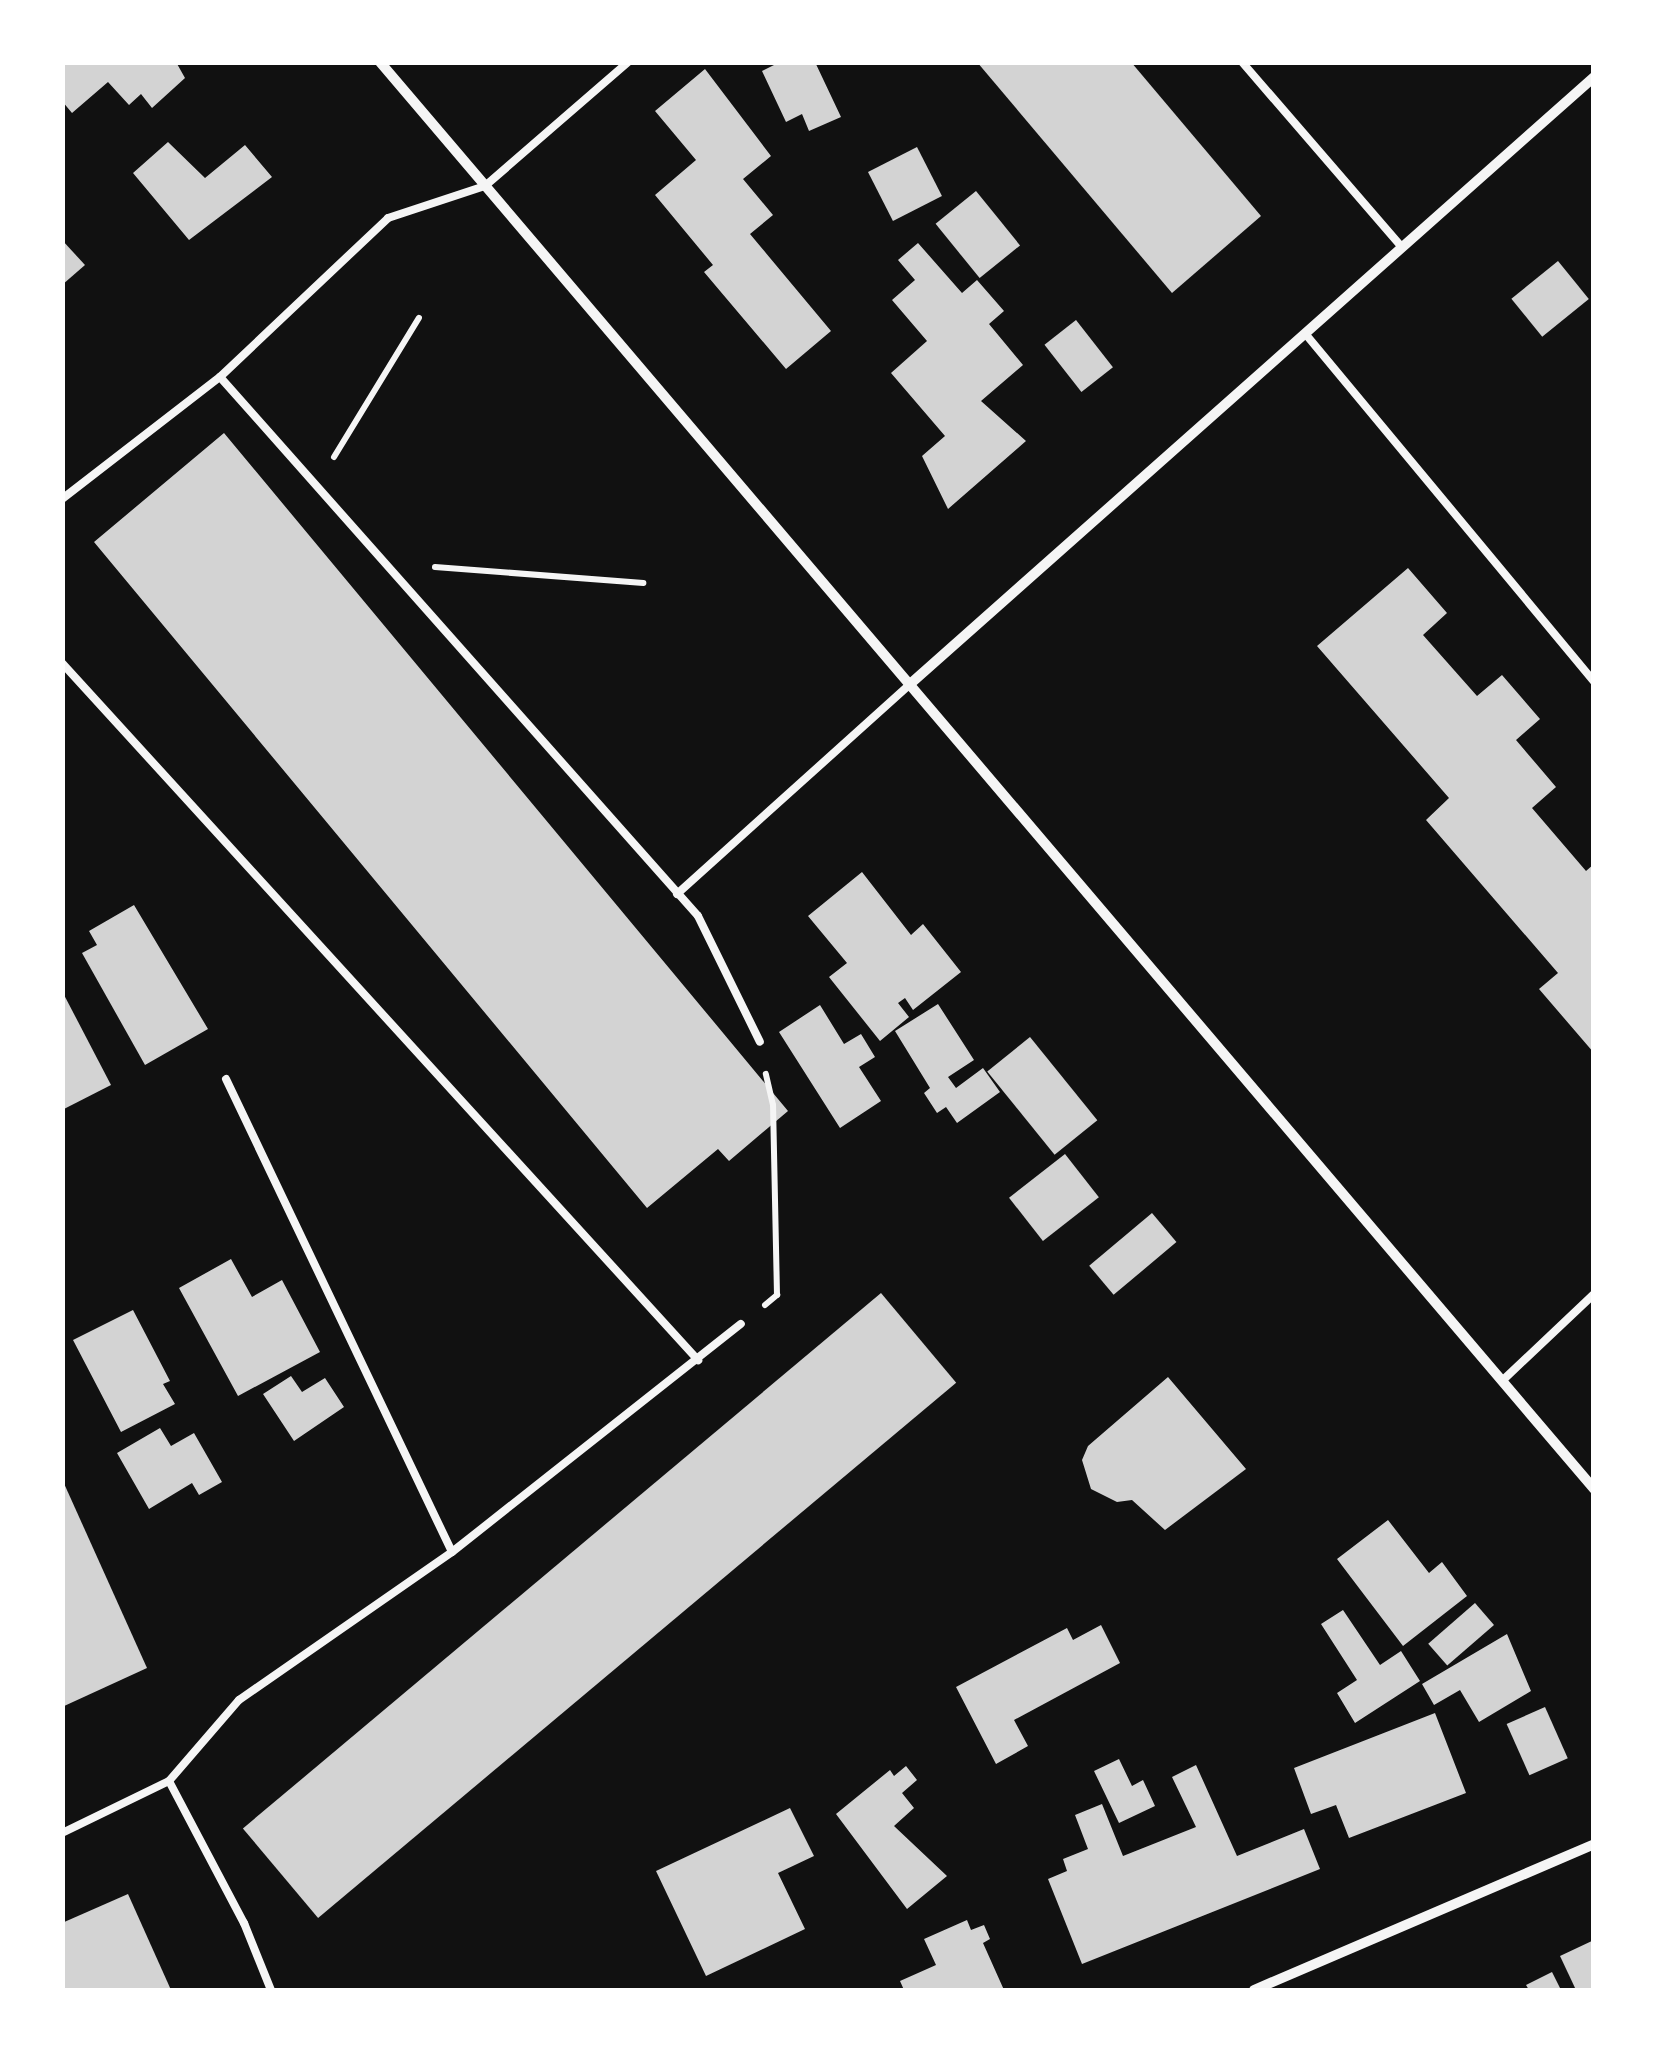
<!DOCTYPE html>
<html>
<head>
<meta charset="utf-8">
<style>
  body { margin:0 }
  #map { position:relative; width:1656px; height:2053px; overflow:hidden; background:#111; font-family:"PT Sans",sans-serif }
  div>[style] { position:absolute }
  .building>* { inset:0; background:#d3d3d3; transform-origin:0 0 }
  .path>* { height:6px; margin:-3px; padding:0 3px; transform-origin:3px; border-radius:3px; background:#f5f5f5 }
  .service>* { height:8px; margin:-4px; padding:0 4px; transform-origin:4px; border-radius:4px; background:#f5f5f5 }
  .minor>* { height:10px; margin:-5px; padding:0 5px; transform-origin:5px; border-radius:5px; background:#f5f5f5 }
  span { translate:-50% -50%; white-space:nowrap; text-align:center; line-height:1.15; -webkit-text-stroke:9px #fff; paint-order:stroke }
  .frame { position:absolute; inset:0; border:65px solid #fff; pointer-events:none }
</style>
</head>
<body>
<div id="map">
  <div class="building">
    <i style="clip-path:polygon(62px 62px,176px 62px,185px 78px,152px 108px,141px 94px,129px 105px,108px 82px,72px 113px,62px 101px)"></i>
    <i style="clip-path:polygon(780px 62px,815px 62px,841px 117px,809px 131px,802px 114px,786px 122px,762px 71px)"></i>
    <i style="clip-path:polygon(977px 62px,1131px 62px,1261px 216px,1172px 293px)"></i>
    <i style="clip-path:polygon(705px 69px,771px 156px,743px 179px,773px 215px,750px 234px,831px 331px,786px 369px,704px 272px,713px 265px,655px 195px,696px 160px,655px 111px)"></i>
    <i style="clip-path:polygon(168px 142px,205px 178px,245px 145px,272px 177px,189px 240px,133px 173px)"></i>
    <i style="left:917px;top:147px;width:55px;height:55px;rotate:63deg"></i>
    <i style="left:976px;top:191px;width:70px;height:52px;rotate:51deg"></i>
    <i style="clip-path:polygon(62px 240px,85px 265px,62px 285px)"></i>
    <i style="clip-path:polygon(918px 243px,962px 293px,977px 280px,1004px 311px,989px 324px,1023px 365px,981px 401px,1026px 441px,948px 509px,922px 456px,945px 436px,891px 373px,927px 341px,892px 300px,915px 280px,898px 260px)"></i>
    <i style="left:1558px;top:261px;width:49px;height:60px;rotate:51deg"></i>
    <i style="left:1076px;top:320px;width:60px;height:40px;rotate:52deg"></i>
    <i style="clip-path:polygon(224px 433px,788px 1111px,729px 1161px,718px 1149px,647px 1208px,94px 542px)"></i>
    <i style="clip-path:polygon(1408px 568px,1447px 613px,1423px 635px,1477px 696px,1502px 675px,1540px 719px,1516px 740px,1556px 787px,1532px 808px,1586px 871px,1594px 864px,1594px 1053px,1539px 989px,1558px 973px,1426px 820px,1449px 798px,1317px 646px)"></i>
    <i style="clip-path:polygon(862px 872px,911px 935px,923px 924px,961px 972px,913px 1010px,905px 998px,898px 1003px,909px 1017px,880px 1041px,829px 977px,847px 963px,808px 916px)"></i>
    <i style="clip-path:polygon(134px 905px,208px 1029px,145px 1065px,82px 953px,97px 945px,89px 931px)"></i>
    <i style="clip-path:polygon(62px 991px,111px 1085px,62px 1110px)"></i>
    <i style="clip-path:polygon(938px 1004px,974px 1060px,948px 1077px,956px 1088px,983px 1068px,1000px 1092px,957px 1123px,946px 1107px,937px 1113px,924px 1093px,930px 1088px,895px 1031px)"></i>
    <i style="clip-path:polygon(820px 1005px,844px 1044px,861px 1034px,875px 1057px,859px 1067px,881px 1101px,840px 1128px,779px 1032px)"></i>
    <i style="left:1030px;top:1037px;width:107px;height:55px;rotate:51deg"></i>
    <i style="left:1065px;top:1154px;width:55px;height:71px;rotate:52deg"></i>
    <i style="left:1152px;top:1213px;width:38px;height:82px;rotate:50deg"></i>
    <i style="clip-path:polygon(231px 1259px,252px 1297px,282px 1280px,320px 1352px,238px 1396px,179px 1288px)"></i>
    <i style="left:881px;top:1293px;width:117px;height:833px;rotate:50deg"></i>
    <i style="clip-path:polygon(133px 1310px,170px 1381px,163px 1384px,175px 1404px,121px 1432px,73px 1340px)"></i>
    <i style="clip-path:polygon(291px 1376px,302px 1392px,325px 1378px,344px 1407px,294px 1441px,263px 1394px)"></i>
    <i style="clip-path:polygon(1168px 1377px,1246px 1469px,1165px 1530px,1132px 1500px,1117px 1502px,1091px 1489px,1082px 1460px,1088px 1446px)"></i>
    <i style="clip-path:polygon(160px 1428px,171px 1446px,194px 1433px,222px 1482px,199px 1495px,192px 1483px,149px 1509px,117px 1453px)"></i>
    <i style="clip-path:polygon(62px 1479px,147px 1668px,62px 1707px)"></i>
    <i style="clip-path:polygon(1388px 1520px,1429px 1573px,1442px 1562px,1467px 1596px,1403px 1646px,1337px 1559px)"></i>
    <i style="left:1475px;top:1603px;width:29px;height:62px;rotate:49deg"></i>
    <i style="clip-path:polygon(1343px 1610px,1380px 1665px,1401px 1651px,1420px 1681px,1355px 1723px,1337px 1693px,1357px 1680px,1321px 1624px)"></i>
    <i style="clip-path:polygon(1101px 1625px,1120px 1663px,1014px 1720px,1028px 1746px,996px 1764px,956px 1687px,1067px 1628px,1073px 1640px)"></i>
    <i style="clip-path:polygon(1507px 1634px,1531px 1691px,1479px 1722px,1460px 1690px,1434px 1705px,1422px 1684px)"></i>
    <i style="left:1545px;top:1707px;width:56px;height:42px;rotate:66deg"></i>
    <i style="clip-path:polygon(1435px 1713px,1466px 1793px,1349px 1838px,1336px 1805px,1311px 1814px,1294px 1768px)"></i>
    <i style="clip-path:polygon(1119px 1759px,1132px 1786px,1143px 1780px,1155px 1806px,1119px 1823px,1094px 1771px)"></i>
    <i style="clip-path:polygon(1196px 1765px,1237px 1856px,1304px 1829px,1320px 1869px,1082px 1964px,1048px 1879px,1067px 1871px,1063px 1859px,1088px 1849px,1075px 1815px,1102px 1804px,1123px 1856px,1196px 1827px,1172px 1777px)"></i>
    <i style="clip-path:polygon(906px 1766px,917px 1780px,902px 1793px,914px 1808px,894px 1826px,947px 1876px,907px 1909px,836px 1814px,890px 1770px,894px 1776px)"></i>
    <i style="clip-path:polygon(790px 1808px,814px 1856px,778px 1873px,805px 1929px,706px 1976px,656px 1871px)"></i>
    <i style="clip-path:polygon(128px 1894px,171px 1990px,62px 1990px,62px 1923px)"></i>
    <i style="clip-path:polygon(967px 1920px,971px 1930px,984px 1925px,990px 1939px,983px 1943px,1004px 1990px,904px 1990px,900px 1981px,936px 1965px,924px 1939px)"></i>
    <i style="clip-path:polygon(1594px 1940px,1594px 1990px,1576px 1990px,1560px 1956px)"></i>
    <i style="clip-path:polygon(1552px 1972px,1561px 1990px,1529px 1990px,1526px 1985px)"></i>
  </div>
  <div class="path">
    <i style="left:334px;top:457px;width:163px;rotate:-58.6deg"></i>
    <i style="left:435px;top:567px;width:209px;rotate:4.4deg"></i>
    <i style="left:765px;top:1305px;width:16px;rotate:-40deg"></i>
    <i style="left:777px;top:1295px;width:190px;rotate:-91.2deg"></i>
    <i style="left:773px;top:1105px;width:32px;rotate:-103deg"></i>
  </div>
  <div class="service">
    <i style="left:1242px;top:62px;width:243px;rotate:49.2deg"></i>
    <i style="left:1308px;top:337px;width:448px;rotate:50.3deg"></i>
    <i style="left:220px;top:377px;width:720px;rotate:48.43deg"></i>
    <i style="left:698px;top:916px;width:140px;rotate:63.8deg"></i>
    <i style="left:62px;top:499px;width:200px;rotate:-37.7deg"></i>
    <i style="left:220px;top:377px;width:231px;rotate:-43.4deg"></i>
    <i style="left:388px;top:218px;width:102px;rotate:-18.3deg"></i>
    <i style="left:485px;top:186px;width:189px;rotate:-40.9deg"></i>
    <i style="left:62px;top:663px;width:944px;rotate:47.62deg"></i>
    <i style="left:677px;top:894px;width:312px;rotate:-42deg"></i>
    <i style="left:226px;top:1079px;width:524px;rotate:64.46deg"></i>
    <i style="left:1502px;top:1381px;width:127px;rotate:-43.4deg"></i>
    <i style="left:169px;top:1781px;width:107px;rotate:-49.2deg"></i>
    <i style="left:239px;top:1700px;width:259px;rotate:-34.8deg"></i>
    <i style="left:452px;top:1552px;width:368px;rotate:-38.3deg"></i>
    <i style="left:62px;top:1833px;width:119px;rotate:-25.9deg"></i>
    <i style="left:169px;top:1781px;width:161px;rotate:62.2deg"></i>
    <i style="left:244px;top:1923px;width:72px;rotate:68.1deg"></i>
  </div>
  <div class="minor">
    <i style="left:380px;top:62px;width:1874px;rotate:49.61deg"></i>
    <i style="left:909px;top:685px;width:916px;rotate:-41.59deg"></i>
    <i style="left:1254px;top:1990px;width:370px;rotate:-23.2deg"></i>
  </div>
  <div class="frame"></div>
</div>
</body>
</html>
